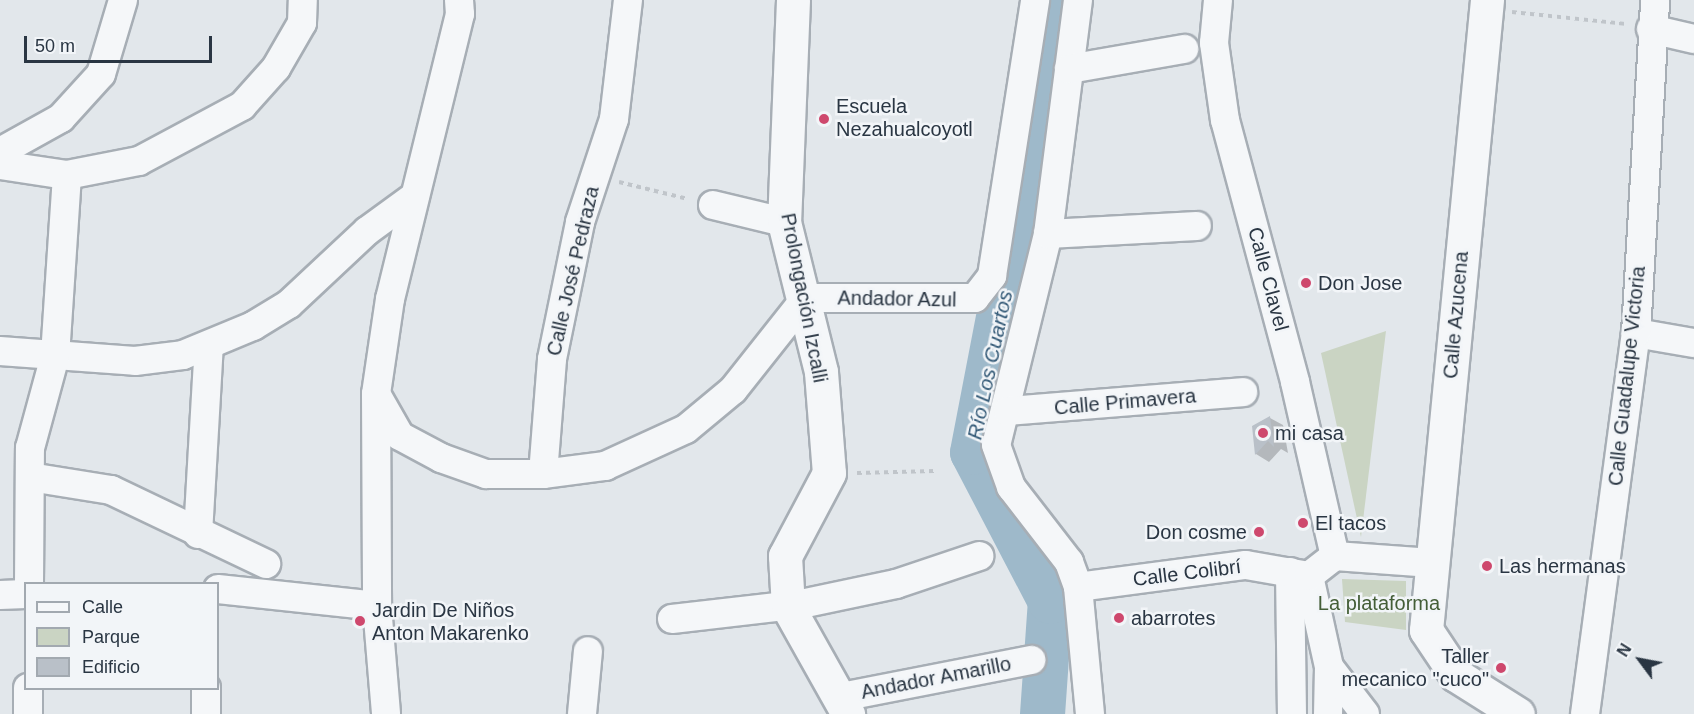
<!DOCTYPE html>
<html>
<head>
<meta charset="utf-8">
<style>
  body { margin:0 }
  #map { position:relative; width:1694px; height:714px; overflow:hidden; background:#e2e7eb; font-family:Helvetica,sans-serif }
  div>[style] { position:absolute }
  .green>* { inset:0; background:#cad4c3 }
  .shadow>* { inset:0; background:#0003 }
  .river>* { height:45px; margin:-22.5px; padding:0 22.5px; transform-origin:22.5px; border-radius:22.5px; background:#9eb9ca }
  .building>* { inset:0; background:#b9c0c8 }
  .path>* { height:4px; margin-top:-2px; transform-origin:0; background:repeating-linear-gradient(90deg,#c0c5ca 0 4.5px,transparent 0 9px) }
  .roads { filter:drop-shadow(2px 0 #a7aeb5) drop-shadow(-2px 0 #a7aeb5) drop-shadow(0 2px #a7aeb5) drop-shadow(0 -2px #a7aeb5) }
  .minor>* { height:28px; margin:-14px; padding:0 14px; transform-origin:14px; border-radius:14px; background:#f5f7f9 }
  .tertiary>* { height:33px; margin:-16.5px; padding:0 16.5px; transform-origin:16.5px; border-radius:16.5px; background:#f5f7f9 }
  .dots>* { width:16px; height:16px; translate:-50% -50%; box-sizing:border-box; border:3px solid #f2f5f8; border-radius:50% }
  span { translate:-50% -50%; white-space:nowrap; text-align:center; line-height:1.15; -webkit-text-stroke:5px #f2f5f8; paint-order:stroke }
  .poi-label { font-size:20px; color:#2a3643 }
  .left { translate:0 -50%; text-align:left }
  .right { translate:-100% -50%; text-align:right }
  .street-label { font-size:20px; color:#2a3643 }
  .park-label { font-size:20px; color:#445e37 }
  .water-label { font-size:21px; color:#345a77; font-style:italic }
  .legend { position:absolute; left:24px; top:582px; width:195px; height:108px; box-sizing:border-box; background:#f2f5f8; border:2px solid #a2a9b0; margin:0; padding:8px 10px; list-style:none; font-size:18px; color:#2a3643 }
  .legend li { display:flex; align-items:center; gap:12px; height:30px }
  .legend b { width:30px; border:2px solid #a2a9b0 }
  .north { position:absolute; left:1610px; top:630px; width:60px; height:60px; -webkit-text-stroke:4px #f2f5f8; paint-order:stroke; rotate:302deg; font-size:16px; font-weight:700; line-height:24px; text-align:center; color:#2a3643 }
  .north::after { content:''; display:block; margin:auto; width:21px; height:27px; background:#2a3643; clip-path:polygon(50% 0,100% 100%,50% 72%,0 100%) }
  .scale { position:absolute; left:24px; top:36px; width:188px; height:27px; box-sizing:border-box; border:3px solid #2a3643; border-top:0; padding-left:8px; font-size:18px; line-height:21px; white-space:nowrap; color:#2a3643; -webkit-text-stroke:4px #f2f5f8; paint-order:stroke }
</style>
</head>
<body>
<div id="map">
  <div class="green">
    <i style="clip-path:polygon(1386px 331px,1361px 537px,1321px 353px)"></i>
    <i style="clip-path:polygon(1342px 579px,1406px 581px,1406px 630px,1345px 622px)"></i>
  </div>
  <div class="shadow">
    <i style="clip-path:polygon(1270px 418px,1283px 425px,1288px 453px,1281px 449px,1269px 462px,1256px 454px,1254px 426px)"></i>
  </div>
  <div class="river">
    <i style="left:1042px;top:714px;width:113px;rotate:-86deg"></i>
    <i style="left:1050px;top:601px;width:168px;rotate:-117.6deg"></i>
    <i style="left:972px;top:452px;width:380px;rotate:-79.1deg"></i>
    <i style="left:1044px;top:79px;width:79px;rotate:-84.9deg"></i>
  </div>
  <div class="building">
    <i style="clip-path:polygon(1270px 416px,1274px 447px,1268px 441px,1255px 455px,1252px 426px)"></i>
  </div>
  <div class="path">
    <i style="left:1512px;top:12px;width:116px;rotate:6deg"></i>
    <i style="left:619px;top:182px;width:71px;rotate:13.8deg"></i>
    <i style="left:857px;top:473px;width:77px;rotate:-1.5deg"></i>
  </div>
  <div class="roads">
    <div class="minor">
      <i style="left:459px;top:0;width:14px;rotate:86deg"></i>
      <i style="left:460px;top:14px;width:293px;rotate:103.8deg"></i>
      <i style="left:390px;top:299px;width:96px;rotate:98.4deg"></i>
      <i style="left:376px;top:394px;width:48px;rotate:60.3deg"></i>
      <i style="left:400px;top:436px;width:47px;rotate:28.2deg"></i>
      <i style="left:441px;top:458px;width:48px;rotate:19.6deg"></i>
      <i style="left:486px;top:474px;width:57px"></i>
      <i style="left:543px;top:474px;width:63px;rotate:-7.4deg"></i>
      <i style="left:605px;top:466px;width:89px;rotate:-24.6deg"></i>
      <i style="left:686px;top:429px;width:61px;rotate:-39.7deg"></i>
      <i style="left:733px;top:390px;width:117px;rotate:-51.6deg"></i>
      <i style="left:806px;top:298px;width:169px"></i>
      <i style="left:975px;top:298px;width:28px;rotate:-52deg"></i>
      <i style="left:992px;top:276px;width:279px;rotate:-81.1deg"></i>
      <i style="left:1078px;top:0;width:236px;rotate:97.3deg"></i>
      <i style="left:1048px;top:234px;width:217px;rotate:103.8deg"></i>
      <i style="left:996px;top:445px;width:45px;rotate:70.3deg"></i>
      <i style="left:1011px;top:487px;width:95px;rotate:52.3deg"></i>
      <i style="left:1069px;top:562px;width:27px;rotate:70deg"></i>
      <i style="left:1078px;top:587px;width:128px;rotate:84.6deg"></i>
      <i style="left:1218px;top:0;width:43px;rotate:95.3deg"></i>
      <i style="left:1214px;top:43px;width:78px;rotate:81.9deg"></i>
      <i style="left:1225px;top:120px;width:271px;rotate:75deg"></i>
      <i style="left:1295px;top:382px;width:179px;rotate:77.1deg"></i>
      <i style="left:1651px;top:29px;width:44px;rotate:13.1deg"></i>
      <i style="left:1069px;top:69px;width:117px;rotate:-9.9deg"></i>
      <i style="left:0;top:152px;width:70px;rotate:-29.1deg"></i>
      <i style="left:61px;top:118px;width:59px;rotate:-47.7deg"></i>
      <i style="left:101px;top:74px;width:77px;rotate:-73.4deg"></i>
      <i style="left:0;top:165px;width:68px;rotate:8.5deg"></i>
      <i style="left:67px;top:175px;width:73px;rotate:-11deg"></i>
      <i style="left:139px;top:161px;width:117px;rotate:-28.1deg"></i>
      <i style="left:242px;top:106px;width:51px;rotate:-48.2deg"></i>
      <i style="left:276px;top:68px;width:52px;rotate:-60deg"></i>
      <i style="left:302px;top:23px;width:23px;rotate:-88deg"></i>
      <i style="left:713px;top:205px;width:73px;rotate:13.5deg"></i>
      <i style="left:1048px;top:234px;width:149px;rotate:-3.1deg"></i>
      <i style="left:1636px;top:333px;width:59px;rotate:9.8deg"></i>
      <i style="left:0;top:351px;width:135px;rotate:4.2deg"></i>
      <i style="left:135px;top:361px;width:48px;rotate:-7.1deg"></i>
      <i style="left:183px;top:355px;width:76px;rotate:-22.5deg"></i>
      <i style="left:253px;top:326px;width:42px;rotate:-31.4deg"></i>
      <i style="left:289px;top:304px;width:107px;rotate:-43.1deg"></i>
      <i style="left:367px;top:231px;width:59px;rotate:-36.1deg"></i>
      <i style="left:376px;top:395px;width:211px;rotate:89.7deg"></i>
      <i style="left:377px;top:606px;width:108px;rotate:85.2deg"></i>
      <i style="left:1008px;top:411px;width:236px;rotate:-4.6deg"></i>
      <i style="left:543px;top:474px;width:115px;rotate:-85.5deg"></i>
      <i style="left:552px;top:359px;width:140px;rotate:-78.4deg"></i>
      <i style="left:580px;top:222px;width:108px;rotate:-71.7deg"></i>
      <i style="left:614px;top:119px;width:120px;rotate:-83.3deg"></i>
      <i style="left:30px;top:477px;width:82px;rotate:9.1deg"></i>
      <i style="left:111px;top:490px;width:172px;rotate:25.5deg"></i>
      <i style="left:198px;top:534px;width:189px;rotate:-86.7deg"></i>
      <i style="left:1290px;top:572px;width:142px;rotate:89.2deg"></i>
      <i style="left:1309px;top:576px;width:93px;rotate:77.6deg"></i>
      <i style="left:1329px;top:667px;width:47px;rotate:91.2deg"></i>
      <i style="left:29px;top:584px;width:136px;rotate:-89.6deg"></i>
      <i style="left:30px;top:448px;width:95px;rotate:-74.8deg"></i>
      <i style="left:55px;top:356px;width:181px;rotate:-86.2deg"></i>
      <i style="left:1078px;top:587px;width:169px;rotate:-7.5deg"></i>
      <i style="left:1246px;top:565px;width:64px;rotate:9.9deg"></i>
      <i style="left:1309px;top:576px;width:33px;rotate:-38deg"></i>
      <i style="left:1335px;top:556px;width:97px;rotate:4.1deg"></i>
      <i style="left:218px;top:589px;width:160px;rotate:6.1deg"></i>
      <i style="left:0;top:595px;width:26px;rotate:-2deg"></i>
      <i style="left:672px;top:619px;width:130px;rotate:-6.6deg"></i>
      <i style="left:801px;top:604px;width:97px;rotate:-11.9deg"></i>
      <i style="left:896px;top:584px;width:88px;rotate:-18.6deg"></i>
      <i style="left:1329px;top:667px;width:59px;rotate:52.5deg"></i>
      <i style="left:206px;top:688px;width:26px;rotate:90deg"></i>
      <i style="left:841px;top:697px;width:194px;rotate:-11deg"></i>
      <i style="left:28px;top:714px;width:26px;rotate:-90deg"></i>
      <i style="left:582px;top:714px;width:63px;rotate:-84.6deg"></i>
      <i style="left:1585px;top:714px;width:384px;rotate:-82.4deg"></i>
      <i style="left:1636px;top:333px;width:334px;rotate:-86.7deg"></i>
    </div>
    <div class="tertiary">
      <i style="left:793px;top:0;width:222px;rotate:92.3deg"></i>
      <i style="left:784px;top:222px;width:154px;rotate:76.1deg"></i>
      <i style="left:821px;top:372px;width:101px;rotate:85.5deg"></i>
      <i style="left:829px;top:473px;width:94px;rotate:117.9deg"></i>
      <i style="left:785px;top:556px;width:51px;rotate:86.6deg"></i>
      <i style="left:788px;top:607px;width:123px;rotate:60.7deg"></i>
      <i style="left:1487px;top:0;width:633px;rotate:95.53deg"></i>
      <i style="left:1426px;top:630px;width:54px;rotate:56.3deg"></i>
      <i style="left:1456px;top:675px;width:73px;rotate:32.2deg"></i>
    </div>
  </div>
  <div class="dots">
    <i style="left:824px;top:119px;background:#ce486d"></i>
    <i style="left:1306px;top:283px;background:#ce486d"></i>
    <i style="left:1263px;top:433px;background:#ce486d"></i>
    <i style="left:1303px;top:523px;background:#ce486d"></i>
    <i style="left:1259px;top:532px;background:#ce486d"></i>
    <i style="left:1487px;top:566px;background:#ce486d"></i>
    <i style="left:1119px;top:618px;background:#ce486d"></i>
    <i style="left:360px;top:621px;background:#ce486d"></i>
    <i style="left:1501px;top:668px;background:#ce486d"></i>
  </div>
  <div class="poi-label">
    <span class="left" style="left:836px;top:118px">Escuela<br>Nezahualcoyotl</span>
    <span class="left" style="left:1318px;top:283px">Don Jose</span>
    <span class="left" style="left:1275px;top:433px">mi casa</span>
    <span class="left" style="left:1315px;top:523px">El tacos</span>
    <span class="right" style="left:1247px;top:532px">Don cosme</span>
    <span class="left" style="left:1499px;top:566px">Las hermanas</span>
    <span class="left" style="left:372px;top:622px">Jardin De Niños<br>Anton Makarenko</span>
    <span class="left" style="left:1131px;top:618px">abarrotes</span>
    <span class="right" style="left:1489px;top:668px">Taller<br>mecanico "cuco"</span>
  </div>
  <div class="street-label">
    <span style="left:573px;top:271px;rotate:-77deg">Calle José Pedraza</span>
    <span style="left:1268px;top:279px;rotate:75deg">Calle Clavel</span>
    <span style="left:804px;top:298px;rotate:79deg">Prolongación Izcalli</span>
    <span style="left:897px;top:299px;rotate:1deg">Andador Azul</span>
    <span style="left:1456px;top:315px;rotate:-85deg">Calle Azucena</span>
    <span style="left:1627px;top:376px;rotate:-84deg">Calle Guadalupe Victoria</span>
    <span style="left:1125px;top:402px;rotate:-5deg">Calle Primavera</span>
    <span style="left:1187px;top:573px;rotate:-7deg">Calle Colibrí</span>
    <span style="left:936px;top:678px;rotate:-11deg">Andador Amarillo</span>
  </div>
  <div class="park-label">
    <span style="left:1379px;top:603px">La plataforma</span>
  </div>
  <div class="water-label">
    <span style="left:990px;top:365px;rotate:-78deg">Río Los Cuartos</span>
  </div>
  <ul class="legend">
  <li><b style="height:8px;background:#f5f7f9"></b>Calle</li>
  <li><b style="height:16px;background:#cad4c3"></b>Parque</li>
  <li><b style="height:16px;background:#b9c0c8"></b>Edificio</li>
  </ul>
  <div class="north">N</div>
  <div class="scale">50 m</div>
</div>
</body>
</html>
